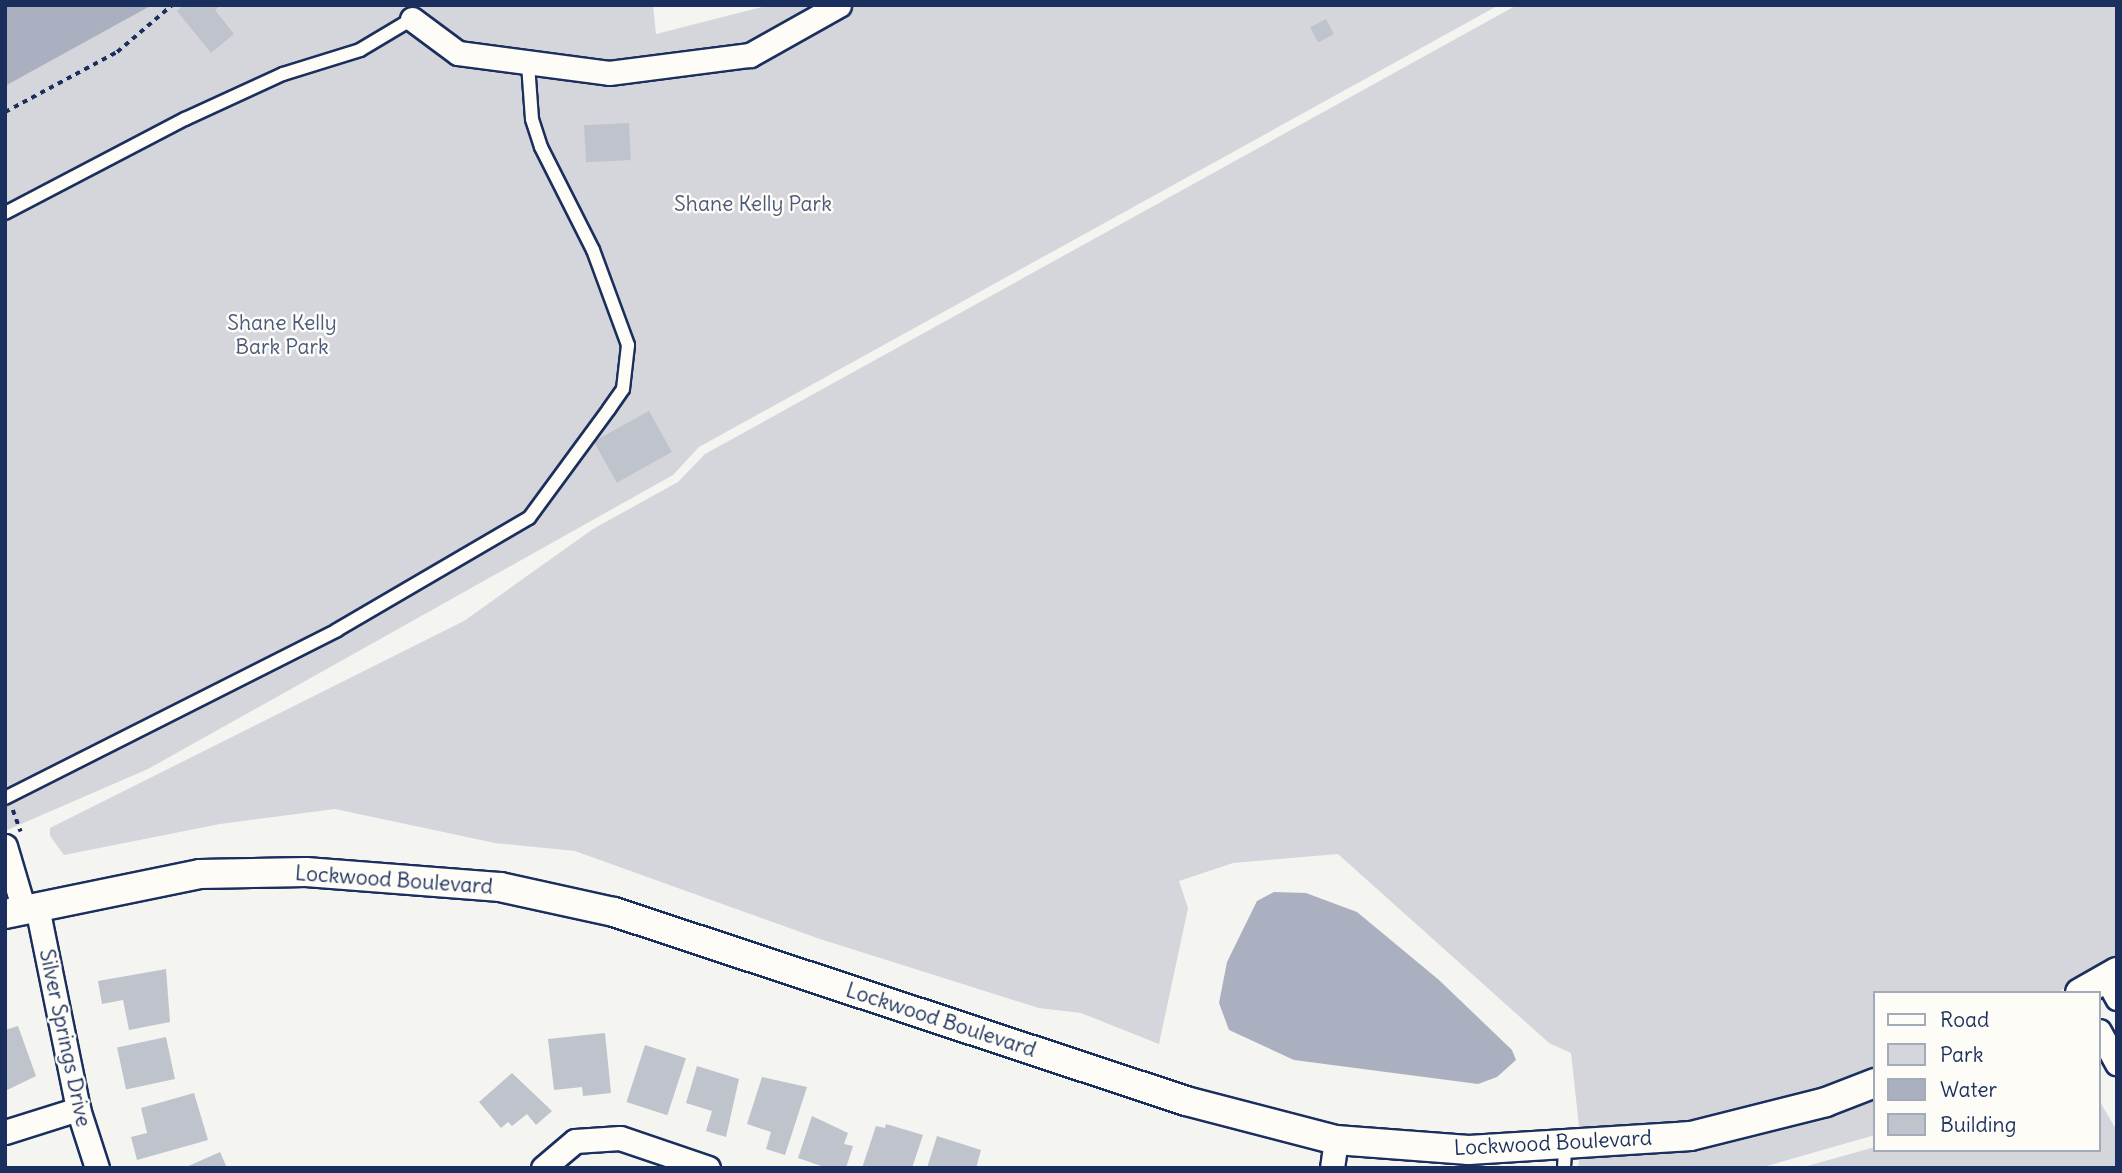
<!DOCTYPE html>
<html>
<head>
<meta charset="utf-8">
<style>
  body { margin:0 }
  #map { position:relative; width:2122px; height:1173px; overflow:hidden; background:#f4f4f1; font-family:Delius,sans-serif }
  div>[style] { position:absolute }
  .green>* { inset:0; background:#d4d6db }
  .water>* { inset:0; background:#aab0bf }
  .building>* { inset:0; background:#bfc3cc; transform-origin:0 0 }
  .path>* { height:3.5px; margin-top:-1.75px; transform-origin:0; background:repeating-linear-gradient(90deg,#1b2f5e 0 5px,transparent 0 10px) }
  .roads { filter:drop-shadow(2px 0 #1b2f5e) drop-shadow(-2px 0 #1b2f5e) drop-shadow(0 2px #1b2f5e) drop-shadow(0 -2px #1b2f5e) }
  .service>* { height:12px; margin:-6px; padding:0 6px; transform-origin:6px; border-radius:6px; background:#fdfcf7 }
  .minor>* { height:23px; margin:-11.5px; padding:0 11.5px; transform-origin:11.5px; border-radius:11.5px; background:#fdfcf7 }
  .tertiary>* { height:28px; margin:-14px; padding:0 14px; transform-origin:14px; border-radius:14px; background:#fdfcf7 }
  span { translate:-50% -50%; white-space:nowrap; text-align:center; line-height:1.15; -webkit-text-stroke:5px #fdfcf7; paint-order:stroke }
  .park-label { font-size:21px; color:#49597d }
  .street-label { font-size:21px; color:#1b2f5e }
  .frame { position:absolute; inset:0; border:7px solid #1b2f5e; pointer-events:none }
  .legend { position:absolute; left:1873px; top:991px; width:228px; height:161px; box-sizing:border-box; background:#fdfcf7; border:2px solid #a3aaba; margin:0; padding:9px 12px; list-style:none; font-size:21px; color:#1b2f5e }
  .legend li { display:flex; align-items:center; gap:14px; height:35px }
  .legend b { width:35px; border:2px solid #a3aaba }
</style>
</head>
<body>
<div id="map">
  <div class="green">
    <i style="clip-path:polygon(5px 5px,653px 5px,656px 34px,770px 5px,1499px 5px,699px 447px,673px 475px,148px 769px,5px 831px)"></i>
    <i style="clip-path:polygon(1517px 5px,2117px 5px,2117px 960px,2056px 993px,1875px 993px,1875px 1072px,1823px 1092px,1690px 1126px,1580px 1136px,1571px 1053px,1549px 1043px,1338px 854px,1233px 863px,1179px 881px,1188px 908px,1159px 1044px,1081px 1013px,1039px 1008px,820px 939px,575px 851px,495px 843px,335px 809px,220px 824px,64px 855px,50px 836px,50px 828px,464px 621px,593px 529px,678px 482px,705px 454px)"></i>
    <i style="clip-path:polygon(1875px 1093px,1875px 1135px,1760px 1168px,1578px 1168px,1580px 1156px)"></i>
    <i style="clip-path:polygon(2099px 1100px,2117px 1131px,2117px 1168px,1800px 1168px,1875px 1147px,2099px 1150px)"></i>
  </div>
  <div class="water">
    <i style="clip-path:polygon(5px 5px,152px 5px,5px 86px)"></i>
    <i style="clip-path:polygon(1274px 892px,1306px 893px,1357px 912px,1439px 980px,1512px 1050px,1516px 1060px,1497px 1077px,1478px 1084px,1294px 1060px,1229px 1030px,1219px 1003px,1227px 962px,1257px 901px)"></i>
  </div>
  <div class="building">
    <i style="clip-path:polygon(184px 5px,221px 5px,215px 10px,234px 34px,211px 53px,177px 11px)"></i>
    <i style="left:1326px;top:19px;width:17px;height:18px;rotate:62deg"></i>
    <i style="left:629px;top:123px;width:37px;height:45px;rotate:87deg"></i>
    <i style="left:649px;top:411px;width:47px;height:63px;rotate:61deg"></i>
    <i style="clip-path:polygon(166px 969px,170px 1022px,129px 1030px,123px 1000px,102px 1004px,98px 981px)"></i>
    <i style="clip-path:polygon(18px 1026px,36px 1076px,5px 1091px,5px 1030px)"></i>
    <i style="clip-path:polygon(605px 1033px,611px 1093px,583px 1096px,582px 1087px,554px 1090px,548px 1039px)"></i>
    <i style="left:166px;top:1037px;width:43px;height:50px;rotate:78deg"></i>
    <i style="left:645px;top:1045px;width:43px;height:60px;rotate:18deg"></i>
    <i style="clip-path:polygon(697px 1066px,739px 1079px,726px 1137px,706px 1131px,712px 1111px,686px 1103px)"></i>
    <i style="clip-path:polygon(512px 1073px,552px 1111px,536px 1125px,527px 1114px,512px 1126px,508px 1122px,501px 1128px,479px 1102px)"></i>
    <i style="clip-path:polygon(762px 1077px,807px 1087px,785px 1155px,766px 1149px,771px 1132px,747px 1124px)"></i>
    <i style="clip-path:polygon(194px 1093px,208px 1140px,137px 1160px,131px 1137px,147px 1133px,141px 1108px)"></i>
    <i style="clip-path:polygon(812px 1116px,848px 1133px,844px 1144px,853px 1146px,846px 1168px,827px 1168px,798px 1158px)"></i>
    <i style="clip-path:polygon(886px 1124px,923px 1135px,912px 1168px,862px 1168px,876px 1126px,885px 1128px)"></i>
    <i style="clip-path:polygon(937px 1136px,981px 1150px,976px 1168px,927px 1168px)"></i>
    <i style="clip-path:polygon(220px 1152px,227px 1168px,184px 1168px)"></i>
  </div>
  <div class="path">
    <i style="left:5px;top:112px;width:127px;rotate:-28.2deg"></i>
    <i style="left:117px;top:52px;width:72px;rotate:-40.5deg"></i>
    <i style="left:13px;top:810px;width:23px;rotate:70deg"></i>
  </div>
  <div class="roads">
    <div class="service">
      <i style="left:5px;top:213px;width:203px;rotate:-27.6deg"></i>
      <i style="left:185px;top:119px;width:108px;rotate:-24.7deg"></i>
      <i style="left:283px;top:74px;width:81px;rotate:-17.3deg"></i>
      <i style="left:360px;top:50px;width:61px;rotate:-30.8deg"></i>
      <i style="left:5px;top:798px;width:372px;rotate:-26.8deg"></i>
      <i style="left:337px;top:630px;width:222px;rotate:-30.3deg"></i>
      <i style="left:529px;top:518px;width:135px;rotate:-53.7deg"></i>
      <i style="left:609px;top:409px;width:24px;rotate:-55deg"></i>
      <i style="left:623px;top:389px;width:44px;rotate:-83.5deg"></i>
      <i style="left:628px;top:345px;width:101px;rotate:-110.2deg"></i>
      <i style="left:593px;top:250px;width:115px;rotate:-116.8deg"></i>
      <i style="left:541px;top:147px;width:29px;rotate:-108deg"></i>
      <i style="left:532px;top:119px;width:54px;rotate:-94.2deg"></i>
      <i style="left:1564px;top:1168px;width:21px;rotate:-87deg"></i>
    </div>
    <div class="minor">
      <i style="left:412px;top:19px;width:57px;rotate:36.5deg"></i>
      <i style="left:458px;top:53px;width:152px;rotate:7.5deg"></i>
      <i style="left:609px;top:73px;width:142px;rotate:-7.3deg"></i>
      <i style="left:750px;top:55px;width:102px;rotate:-29.3deg"></i>
      <i style="left:5px;top:846px;width:67px;rotate:73.5deg"></i>
      <i style="left:37px;top:907px;width:206px;rotate:78.5deg"></i>
      <i style="left:78px;top:1109px;width:62px;rotate:72.1deg"></i>
      <i style="left:2106px;top:978px;width:23px;rotate:61deg"></i>
      <i style="left:2099px;top:1031px;width:37px;rotate:61deg"></i>
      <i style="left:5px;top:1132px;width:77px;rotate:-17.5deg"></i>
      <i style="left:543px;top:1168px;width:42px;rotate:-40.2deg"></i>
      <i style="left:575px;top:1141px;width:45px;rotate:-3.8deg"></i>
      <i style="left:620px;top:1138px;width:93px;rotate:18.8deg"></i>
      <i style="left:1332px;top:1168px;width:28px;rotate:-82deg"></i>
    </div>
    <div class="tertiary">
      <i style="left:5px;top:914px;width:199px;rotate:-11.6deg"></i>
      <i style="left:200px;top:874px;width:106px;rotate:-1.1deg"></i>
      <i style="left:306px;top:872px;width:195px;rotate:4.4deg"></i>
      <i style="left:500px;top:887px;width:117px;rotate:12.4deg"></i>
      <i style="left:614px;top:912px;width:602px;rotate:18.28deg"></i>
      <i style="left:1186px;top:1101px;width:155px;rotate:14.6deg"></i>
      <i style="left:1336px;top:1140px;width:133px;rotate:4.3deg"></i>
      <i style="left:1469px;top:1150px;width:222px;rotate:-3.6deg"></i>
      <i style="left:1691px;top:1136px;width:139px;rotate:-14.1deg"></i>
      <i style="left:1826px;top:1102px;width:53px;rotate:-21.2deg"></i>
      <i style="left:2080px;top:993px;width:43px;rotate:-29.6deg"></i>
    </div>
  </div>
  <div class="park-label">
    <span style="left:753px;top:204px">Shane Kelly Park</span>
    <span style="left:282px;top:335px">Shane Kelly<br>Bark Park</span>
  </div>
  <div class="street-label">
    <span style="left:394px;top:880px;rotate:4deg">Lockwood Boulevard</span>
    <span style="left:941px;top:1020px;rotate:18deg">Lockwood Boulevard</span>
    <span style="left:65px;top:1038px;rotate:78deg">Silver Springs Drive</span>
    <span style="left:1553px;top:1143px;rotate:-3deg">Lockwood Boulevard</span>
  </div>
  <div class="frame"></div>
  <ul class="legend">
  <li><b style="height:9px;background:#fdfcf7"></b>Road</li>
  <li><b style="height:19px;background:#d4d6db"></b>Park</li>
  <li><b style="height:19px;background:#aab0bf"></b>Water</li>
  <li><b style="height:19px;background:#bfc3cc"></b>Building</li>
  </ul>
</div>
</body>
</html>
